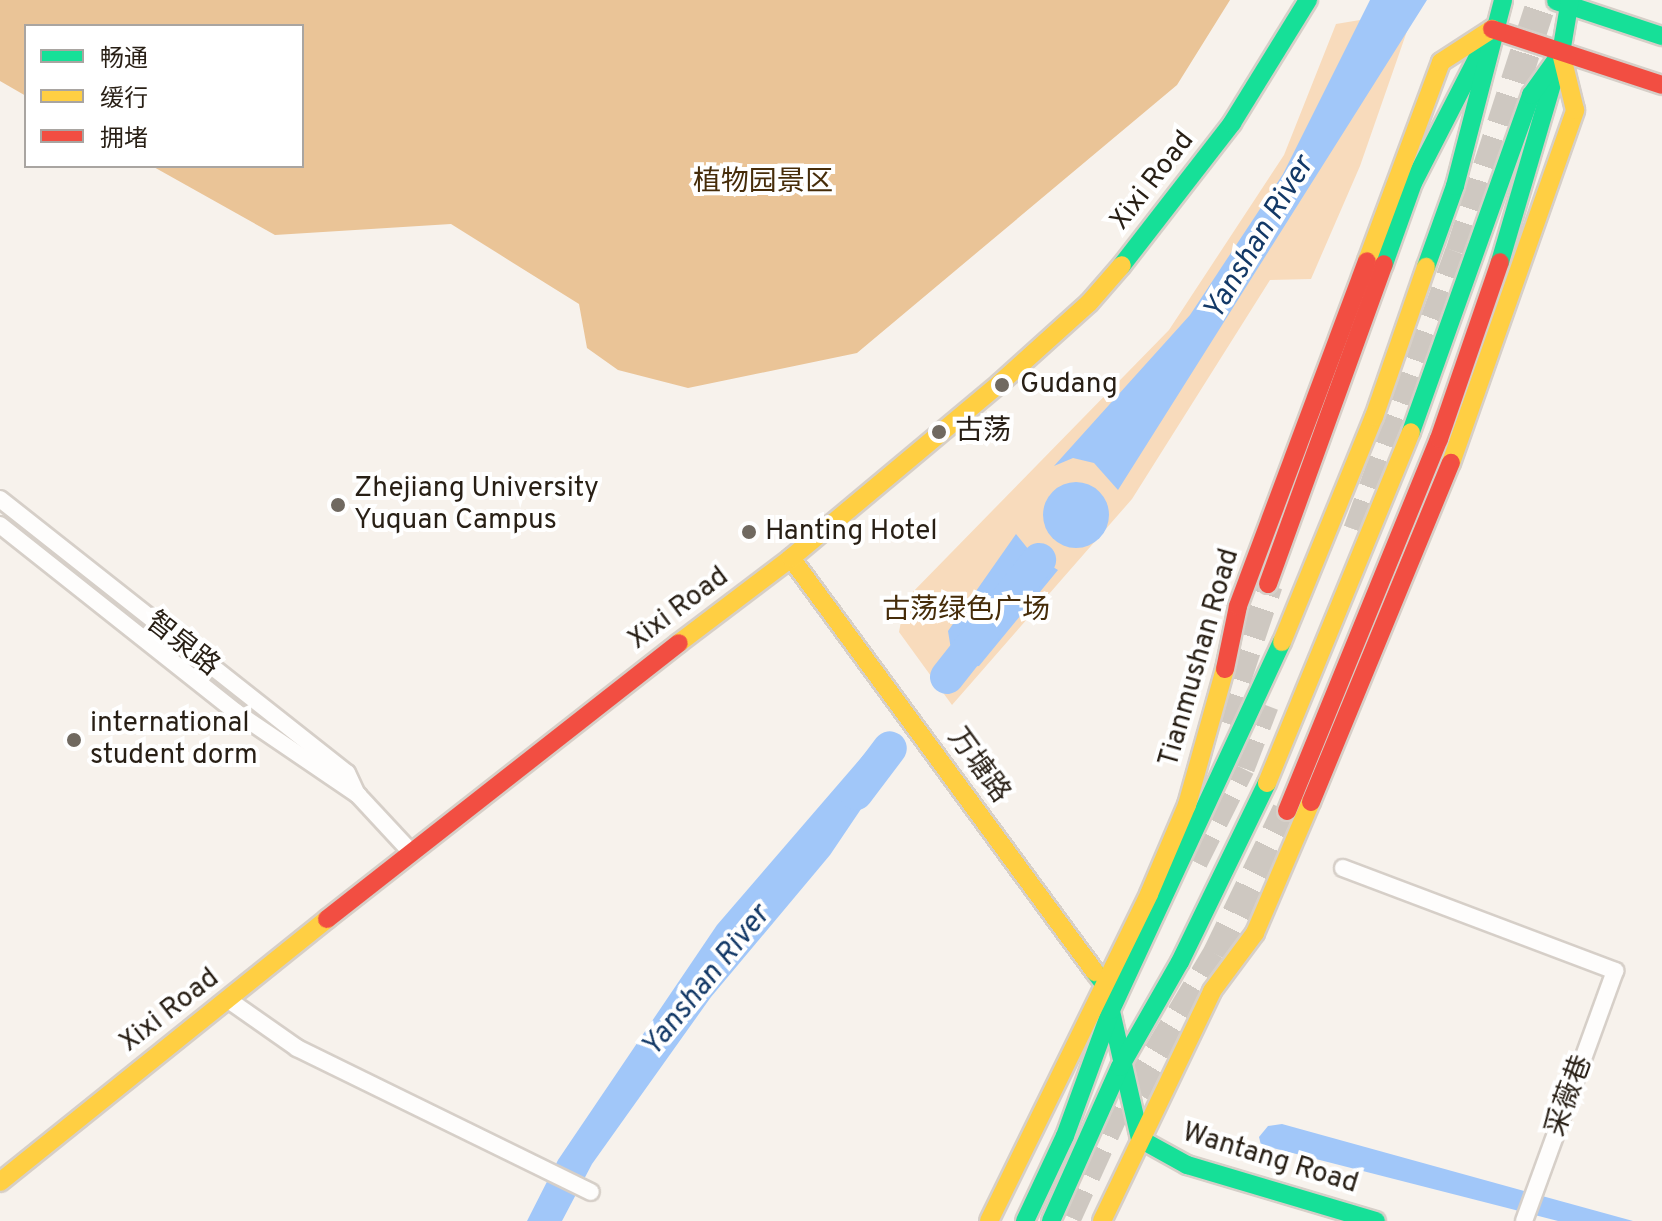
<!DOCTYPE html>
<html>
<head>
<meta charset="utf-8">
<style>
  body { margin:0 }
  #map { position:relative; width:1662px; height:1221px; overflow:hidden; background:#f7f2ec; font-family:Overpass,"Noto Sans SC",sans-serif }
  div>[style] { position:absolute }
  .green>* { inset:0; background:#f8dbbc }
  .forest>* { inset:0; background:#eac497 }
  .water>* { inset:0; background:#a1c7f9 }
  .round { border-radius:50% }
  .river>* { height:34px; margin:-17px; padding:0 17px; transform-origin:17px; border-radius:17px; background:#a1c7f9 }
  .highway-tunnel>* { height:30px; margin-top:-15px; transform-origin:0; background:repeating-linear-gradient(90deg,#cec8c1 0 30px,transparent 0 45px) }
  .roads { filter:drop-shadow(2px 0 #d6cfc8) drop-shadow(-2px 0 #d6cfc8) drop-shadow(0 2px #d6cfc8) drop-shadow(0 -2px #d6cfc8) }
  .street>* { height:16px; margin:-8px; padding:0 8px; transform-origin:8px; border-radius:8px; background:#fefdfc }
  .fast>* { height:18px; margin:-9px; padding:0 9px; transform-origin:9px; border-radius:9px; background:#16e098 }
  .slow>* { height:18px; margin:-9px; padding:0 9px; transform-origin:9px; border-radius:9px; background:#ffcf43 }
  .jam>* { height:18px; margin:-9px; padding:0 9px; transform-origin:9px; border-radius:9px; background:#f24e42 }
  .dots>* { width:22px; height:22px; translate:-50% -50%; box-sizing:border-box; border:4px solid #fff; border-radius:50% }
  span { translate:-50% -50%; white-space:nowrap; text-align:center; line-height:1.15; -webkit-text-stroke:8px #fff; paint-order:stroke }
  .street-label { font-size:28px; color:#281f15 }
  .park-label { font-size:28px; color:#462c09 }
  .poi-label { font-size:28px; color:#281f15 }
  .left { translate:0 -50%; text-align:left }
  .water-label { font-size:30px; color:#133967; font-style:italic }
  .legend { position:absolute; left:24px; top:24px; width:280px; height:144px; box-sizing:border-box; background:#fff; border:2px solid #a9a5a1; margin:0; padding:10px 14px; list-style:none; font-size:24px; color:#281f15 }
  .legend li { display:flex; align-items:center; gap:16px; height:40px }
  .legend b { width:40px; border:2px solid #a9a5a1 }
</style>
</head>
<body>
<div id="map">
  <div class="green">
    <i style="clip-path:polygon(1414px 11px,1360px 166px,1311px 279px,1270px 280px,1132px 499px,952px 705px,899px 632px,905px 600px,1169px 330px,1284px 155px,1336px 24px)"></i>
  </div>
  <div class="forest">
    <i style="clip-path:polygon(1230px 0,1177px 85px,857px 353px,688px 388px,618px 370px,587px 348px,579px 304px,451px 224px,275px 235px,152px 166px,302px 166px,302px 26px,26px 26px,26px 96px,0 81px,0 0)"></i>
  </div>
  <div class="water">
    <i style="clip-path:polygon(1370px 0,1427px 0,1118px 490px,1094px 463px,1073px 458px,1054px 466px,1190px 315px,1283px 174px)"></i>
    <i class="round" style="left:1043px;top:482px;width:66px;height:66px"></i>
    <i style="clip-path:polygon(1016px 534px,1033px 555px,1058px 570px,979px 666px,954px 668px,948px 631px)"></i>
    <i style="clip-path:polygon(867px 751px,884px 754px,886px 772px,830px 855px,711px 997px,592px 1164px,562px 1221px,527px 1221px,558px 1160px,717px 925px)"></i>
    <i style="clip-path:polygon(1282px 1124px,1633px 1221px,1558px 1221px,1261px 1145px,1259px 1137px,1268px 1126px)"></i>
  </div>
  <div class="river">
    <i style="left:947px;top:677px;width:149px;rotate:-51.8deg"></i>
    <i style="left:856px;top:793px;width:56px;rotate:-52.9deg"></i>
  </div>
  <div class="highway-tunnel">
    <i style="left:1358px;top:531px;width:296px;rotate:-69.9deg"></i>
    <i style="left:1460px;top:253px;width:266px;rotate:-72deg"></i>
    <i style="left:1222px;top:722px;width:145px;rotate:-71.6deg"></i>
    <i style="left:1193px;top:861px;width:105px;rotate:-63.4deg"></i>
    <i style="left:1240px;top:767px;width:67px;rotate:-69.1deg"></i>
    <i style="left:1135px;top:1092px;width:160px;rotate:-59.1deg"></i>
    <i style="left:1217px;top:955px;width:160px;rotate:-64.1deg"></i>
    <i style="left:1067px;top:1216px;width:165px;rotate:-65.6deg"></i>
  </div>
  <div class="roads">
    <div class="street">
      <i style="left:0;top:499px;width:442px;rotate:38.3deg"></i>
      <i style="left:347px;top:773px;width:23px;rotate:65deg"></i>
      <i style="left:0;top:525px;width:301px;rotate:38.4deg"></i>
      <i style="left:236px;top:712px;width:148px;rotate:34.2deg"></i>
      <i style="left:358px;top:795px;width:78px;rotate:47.1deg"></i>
      <i style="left:1343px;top:868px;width:291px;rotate:20.7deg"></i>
      <i style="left:1615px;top:971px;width:266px;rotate:110deg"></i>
      <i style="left:230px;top:1001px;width:82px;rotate:35deg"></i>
      <i style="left:297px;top:1048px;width:327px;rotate:26.1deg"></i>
    </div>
    <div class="fast">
      <i style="left:1556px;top:1px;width:112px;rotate:18.3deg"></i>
      <i style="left:1500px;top:262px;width:218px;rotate:-73.7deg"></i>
      <i style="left:1384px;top:264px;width:86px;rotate:-70.3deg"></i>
      <i style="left:1413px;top:183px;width:173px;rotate:-62.8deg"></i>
      <i style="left:1122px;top:265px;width:180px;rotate:-52.2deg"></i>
      <i style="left:1232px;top:123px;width:145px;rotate:-58.3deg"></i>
      <i style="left:1426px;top:267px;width:86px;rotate:-70.3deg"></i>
      <i style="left:1455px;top:186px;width:192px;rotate:-75.5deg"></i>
      <i style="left:1411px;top:432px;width:358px;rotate:-70.4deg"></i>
      <i style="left:1531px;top:95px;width:52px;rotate:-54.5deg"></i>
      <i style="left:1561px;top:53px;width:54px;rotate:-80.4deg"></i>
      <i style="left:1095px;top:972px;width:16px;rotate:52deg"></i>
      <i style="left:1105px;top:985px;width:158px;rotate:77.2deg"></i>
      <i style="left:1140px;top:1139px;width:54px;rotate:29deg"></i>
      <i style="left:1187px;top:1165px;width:197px;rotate:16.5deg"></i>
      <i style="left:1025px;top:1221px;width:94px;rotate:-64.8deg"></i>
      <i style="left:1065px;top:1136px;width:134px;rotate:-69.9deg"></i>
      <i style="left:1111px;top:1010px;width:406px;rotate:-65.1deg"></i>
      <i style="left:1051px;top:1221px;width:169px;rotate:-65.9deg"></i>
      <i style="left:1120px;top:1067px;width:121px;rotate:-60.3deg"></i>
      <i style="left:1180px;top:962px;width:199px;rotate:-64.1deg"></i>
    </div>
    <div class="slow">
      <i style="left:1367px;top:261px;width:212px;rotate:-69.6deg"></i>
      <i style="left:1441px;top:62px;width:61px;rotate:-32.9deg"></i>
      <i style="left:1451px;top:463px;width:374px;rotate:-70.6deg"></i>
      <i style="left:1575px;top:110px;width:59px;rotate:-103.8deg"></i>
      <i style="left:791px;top:558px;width:514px;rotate:53.71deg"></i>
      <i style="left:1282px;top:642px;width:243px;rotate:-67.8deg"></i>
      <i style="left:1374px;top:417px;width:159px;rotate:-70.9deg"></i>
      <i style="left:679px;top:643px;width:141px;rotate:-37.2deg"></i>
      <i style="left:791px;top:558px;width:271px;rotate:-39.9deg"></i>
      <i style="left:999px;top:384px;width:121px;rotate:-42deg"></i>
      <i style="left:1089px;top:303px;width:50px;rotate:-49deg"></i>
      <i style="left:1267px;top:783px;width:379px;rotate:-67.7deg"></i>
      <i style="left:0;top:1182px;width:420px;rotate:-38.8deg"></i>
      <i style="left:989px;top:1221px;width:364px;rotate:-63.9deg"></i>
      <i style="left:1149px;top:894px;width:97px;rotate:-66.9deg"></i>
      <i style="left:1187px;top:805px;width:141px;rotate:-74.4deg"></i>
      <i style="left:1102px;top:1221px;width:255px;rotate:-64.4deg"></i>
      <i style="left:1212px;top:991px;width:72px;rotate:-53.4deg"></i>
      <i style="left:1255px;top:933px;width:142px;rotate:-66.9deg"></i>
    </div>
    <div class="jam">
      <i style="left:1492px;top:29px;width:179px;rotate:18.2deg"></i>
      <i style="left:1268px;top:584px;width:340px;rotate:-70.1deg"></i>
      <i style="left:1225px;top:669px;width:64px;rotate:-78.3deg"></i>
      <i style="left:1238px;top:606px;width:368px;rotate:-69.5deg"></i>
      <i style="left:1311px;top:802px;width:367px;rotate:-67.6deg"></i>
      <i style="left:1287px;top:811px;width:402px;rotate:-67.8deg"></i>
      <i style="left:1439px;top:439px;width:187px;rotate:-71deg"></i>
      <i style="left:327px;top:919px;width:447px;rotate:-38.1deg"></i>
    </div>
  </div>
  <div class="dots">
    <i style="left:1002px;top:385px;background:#706960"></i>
    <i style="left:939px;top:432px;background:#706960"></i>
    <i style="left:338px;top:505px;background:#706960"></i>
    <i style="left:749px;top:532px;background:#706960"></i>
    <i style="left:74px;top:740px;background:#706960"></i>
  </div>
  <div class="street-label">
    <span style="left:1153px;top:181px;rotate:-52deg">Xixi Road</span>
    <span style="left:679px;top:609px;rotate:-37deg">Xixi Road</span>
    <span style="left:182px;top:645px;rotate:38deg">智泉路</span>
    <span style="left:1200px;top:658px;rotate:-74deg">Tianmushan Road</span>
    <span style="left:978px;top:766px;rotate:54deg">万塘路</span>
    <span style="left:170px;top:1011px;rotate:-38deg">Xixi Road</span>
    <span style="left:1570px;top:1096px;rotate:-70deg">采薇巷</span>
    <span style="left:1270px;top:1159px;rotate:17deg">Wantang Road</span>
  </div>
  <div class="park-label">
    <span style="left:763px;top:183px">植物园景区</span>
    <span style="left:966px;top:611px">古荡绿色广场</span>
  </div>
  <div class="poi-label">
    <span class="left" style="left:1020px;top:385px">Gudang</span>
    <span class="left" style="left:955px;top:432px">古荡</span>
    <span class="left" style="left:354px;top:505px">Zhejiang University<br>Yuquan Campus</span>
    <span class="left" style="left:765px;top:532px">Hanting Hotel</span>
    <span class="left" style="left:90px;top:740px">international<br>student dorm</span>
  </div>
  <div class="water-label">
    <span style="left:1260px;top:239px;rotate:-59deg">Yanshan River</span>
    <span style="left:707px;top:982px;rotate:-51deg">Yanshan River</span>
  </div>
  <ul class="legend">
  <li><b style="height:10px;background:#16e098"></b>畅通</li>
  <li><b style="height:10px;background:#ffcf43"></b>缓行</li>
  <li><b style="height:10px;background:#f24e42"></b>拥堵</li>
  </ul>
</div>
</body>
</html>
